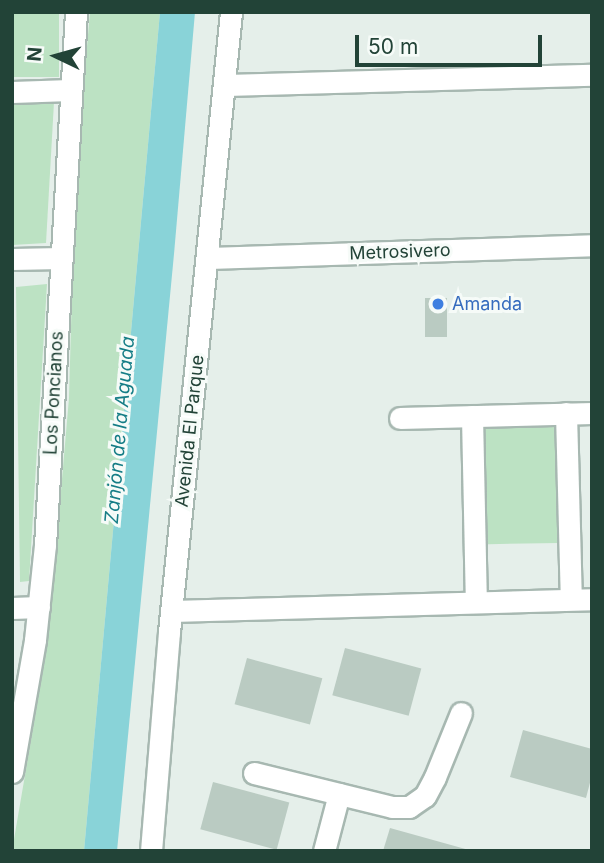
<!DOCTYPE html>
<html>
<head>
<meta charset="utf-8">
<style>
  body { margin:0 }
  #map { position:relative; width:604px; height:863px; overflow:hidden; background:#e5efea; font-family:Inter,sans-serif }
  div>[style] { position:absolute }
  .green>* { inset:0; background:#bce2c3; transform-origin:0 0 }
  .water>* { inset:0; background:#89d3d8 }
  .building>* { inset:0; background:#bacbc2; transform-origin:0 0 }
  .roads { filter:drop-shadow(2px 0 #a7b8b1) drop-shadow(-2px 0 #a7b8b1) drop-shadow(0 2px #a7b8b1) drop-shadow(0 -2px #a7b8b1) }
  .minor>* { height:21px; margin:-10.5px; padding:0 10.5px; transform-origin:10.5px; border-radius:10.5px; background:#fff }
  .dots>* { width:19px; height:19px; translate:-50% -50%; box-sizing:border-box; border:4px solid #f6fbf8; border-radius:50% }
  span { translate:-50% -50%; white-space:nowrap; text-align:center; line-height:1.15; -webkit-text-stroke:6px #f6fbf8; paint-order:stroke }
  .street-label { font-size:18px; color:#224337 }
  .shop-label { font-size:18px; color:#366cbe }
  .left { translate:0 -50%; text-align:left }
  .water-label { font-size:19px; color:#157d86; font-style:italic }
  .frame { position:absolute; inset:0; border:14px solid #224337; pointer-events:none }
  .north { position:absolute; left:21px; top:21px; width:70px; height:70px; -webkit-text-stroke:5px #f6fbf8; paint-order:stroke; rotate:275deg; font-size:19px; font-weight:700; line-height:28px; text-align:center; color:#224337 }
  .north::after { content:''; display:block; margin:auto; width:24px; height:32px; background:#224337; clip-path:polygon(50% 0,100% 100%,50% 72%,0 100%) }
  .scale { position:absolute; left:355px; top:35px; width:187px; height:32px; box-sizing:border-box; border:4px solid #224337; border-top:0; padding-left:9px; font-size:21px; line-height:24px; white-space:nowrap; color:#224337; -webkit-text-stroke:5px #f6fbf8; paint-order:stroke }
</style>
</head>
<body>
<div id="map">
  <div class="green">
    <i style="left:12px;top:12px;width:47px;height:65px"></i>
    <i style="clip-path:polygon(90px 12px,160px 12px,84px 851px,12px 851px,48px 641px,69px 398px,75px 184px)"></i>
    <i style="clip-path:polygon(12px 101px,54px 102px,46px 243px,12px 245px)"></i>
    <i style="clip-path:polygon(47px 284px,29px 581px,20px 582px,16px 287px)"></i>
    <i style="left:557px;top:425px;width:118px;height:81px;rotate:89deg"></i>
  </div>
  <div class="water">
    <i style="clip-path:polygon(160px 12px,195px 12px,174px 254px,117px 851px,84px 851px)"></i>
  </div>
  <div class="building">
    <i style="left:425px;top:298px;width:22px;height:39px"></i>
    <i style="left:345px;top:648px;width:79px;height:49px;rotate:15deg"></i>
    <i style="left:247px;top:658px;width:78px;height:48px;rotate:15deg"></i>
    <i style="clip-path:polygon(523px 730px,592px 749px,592px 775px,586px 798px,510px 777px)"></i>
    <i style="left:213px;top:782px;width:79px;height:49px;rotate:15deg"></i>
    <i style="clip-path:polygon(390px 828px,469px 850px,469px 851px,383px 851px)"></i>
  </div>
  <div class="roads">
    <div class="minor">
      <i style="left:226px;top:85px;width:366px;rotate:-1.6deg"></i>
      <i style="left:12px;top:92px;width:58px;rotate:-2deg"></i>
      <i style="left:209px;top:258px;width:383px;rotate:-1.9deg"></i>
      <i style="left:12px;top:259px;width:49px;rotate:-1.2deg"></i>
      <i style="left:566px;top:413px;width:186px;rotate:88.5deg"></i>
      <i style="left:472px;top:416px;width:186px;rotate:88.8deg"></i>
      <i style="left:400px;top:418px;width:192px;rotate:-1.5deg"></i>
      <i style="left:12px;top:608px;width:27px;rotate:-2deg"></i>
      <i style="left:172px;top:611px;width:420px;rotate:-1.6deg"></i>
      <i style="left:12px;top:772px;width:134px;rotate:-80.1deg"></i>
      <i style="left:35px;top:640px;width:96px;rotate:-84deg"></i>
      <i style="left:45px;top:545px;width:534px;rotate:-86.67deg"></i>
      <i style="left:254px;top:773px;width:142px;rotate:13.8deg"></i>
      <i style="left:392px;top:807px;width:17px"></i>
      <i style="left:409px;top:807px;width:19px;rotate:-35deg"></i>
      <i style="left:425px;top:796px;width:21px;rotate:-62deg"></i>
      <i style="left:435px;top:777px;width:69px;rotate:-67.9deg"></i>
      <i style="left:151px;top:851px;width:220px;rotate:-85.3deg"></i>
      <i style="left:169px;top:632px;width:623px;rotate:-84.29deg"></i>
      <i style="left:324px;top:851px;width:59px;rotate:-75.3deg"></i>
    </div>
  </div>
  <div class="dots">
    <i style="left:438px;top:304px;background:#3f7fe0"></i>
  </div>
  <div class="street-label">
    <span style="left:400px;top:252px;rotate:-2deg">Metrosivero</span>
    <span style="left:54px;top:393px;rotate:-87deg">Los Poncianos</span>
    <span style="left:190px;top:431px;rotate:-84deg">Avenida El Parque</span>
  </div>
  <div class="shop-label">
    <span class="left" style="left:452px;top:304px">Amanda</span>
  </div>
  <div class="water-label">
    <span style="left:120px;top:430px;rotate:-85deg">Zanjón de la Aguada</span>
  </div>
  <div class="frame"></div>
  <div class="north">N</div>
  <div class="scale">50 m</div>
</div>
</body>
</html>
